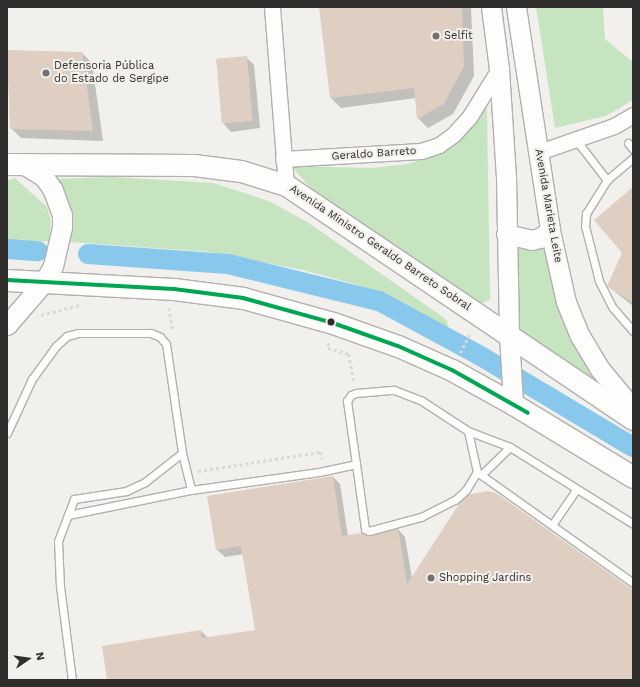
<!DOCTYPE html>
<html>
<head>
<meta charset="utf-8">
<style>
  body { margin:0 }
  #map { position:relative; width:640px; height:687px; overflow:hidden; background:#f2f0ed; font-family:"Work Sans",sans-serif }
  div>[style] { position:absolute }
  .green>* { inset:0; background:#c6e4c0 }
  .shadow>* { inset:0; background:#0003 }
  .canal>* { height:20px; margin:-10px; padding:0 10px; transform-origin:10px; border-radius:10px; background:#89c8ed }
  .building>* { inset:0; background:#decfc2; transform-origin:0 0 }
  .path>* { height:2.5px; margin-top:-1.25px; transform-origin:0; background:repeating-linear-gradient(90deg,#d9d9d9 0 3px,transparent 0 6px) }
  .roads { filter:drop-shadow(1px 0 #b1b0ae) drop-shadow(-1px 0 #b1b0ae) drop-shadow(0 1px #b1b0ae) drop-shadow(0 -1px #b1b0ae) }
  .service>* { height:7px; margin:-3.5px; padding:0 3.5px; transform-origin:3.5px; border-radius:3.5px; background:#fdfdfc }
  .minor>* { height:15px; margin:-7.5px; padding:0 7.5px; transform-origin:7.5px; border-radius:7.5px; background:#fdfdfc }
  .tertiary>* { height:19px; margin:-9.5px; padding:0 9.5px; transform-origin:9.5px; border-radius:9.5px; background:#fdfdfc }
  .secondary>* { height:21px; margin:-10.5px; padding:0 10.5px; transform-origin:10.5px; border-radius:10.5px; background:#fdfdfc }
  .bus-1>* { height:4px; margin:-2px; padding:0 2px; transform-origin:2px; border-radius:2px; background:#00a651 }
  .dots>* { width:11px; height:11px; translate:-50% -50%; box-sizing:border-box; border:2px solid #f3f0ec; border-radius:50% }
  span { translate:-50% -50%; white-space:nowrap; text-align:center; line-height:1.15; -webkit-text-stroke:4px #f3f0ec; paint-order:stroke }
  .poi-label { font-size:11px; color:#2f2e2d }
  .left { translate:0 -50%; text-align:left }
  .street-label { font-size:11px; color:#2f2e2d }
  .frame { position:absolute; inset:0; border:8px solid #2f2e2d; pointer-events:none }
  .north { position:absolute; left:8px; top:639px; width:40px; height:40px; -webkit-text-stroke:3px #f3f0ec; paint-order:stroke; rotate:77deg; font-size:11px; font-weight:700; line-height:16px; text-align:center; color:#2f2e2d }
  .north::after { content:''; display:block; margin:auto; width:14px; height:18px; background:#2f2e2d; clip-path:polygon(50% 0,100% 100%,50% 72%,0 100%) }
</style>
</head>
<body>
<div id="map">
  <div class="green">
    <i style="clip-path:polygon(536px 7px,603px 7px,605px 39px,633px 62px,633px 100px,606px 116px,555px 128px)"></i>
    <i style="clip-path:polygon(487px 108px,490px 300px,479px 304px,318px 196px,291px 166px,373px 168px,408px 164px,437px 155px,453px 146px)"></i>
    <i style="clip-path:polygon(112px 177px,213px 183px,269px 201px,309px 223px,447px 320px,448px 330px,358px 285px,303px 270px,211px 252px,70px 242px,71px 229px,50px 179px)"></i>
    <i style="clip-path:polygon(15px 178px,47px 207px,51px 222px,49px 241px,7px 243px,7px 181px)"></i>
    <i style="clip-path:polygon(546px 240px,577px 347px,593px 379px,518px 333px,513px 243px,522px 248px,535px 248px)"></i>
  </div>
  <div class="shadow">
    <i style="clip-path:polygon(320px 7px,471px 7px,474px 76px,453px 114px,428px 128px,418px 118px,416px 98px,341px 108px,331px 98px)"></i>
    <i style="clip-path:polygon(7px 51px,82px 53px,92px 63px,103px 141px,21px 138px,11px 128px)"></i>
    <i style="clip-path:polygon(246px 57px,254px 65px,260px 128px,231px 132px,224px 124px)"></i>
    <i style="clip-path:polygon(633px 188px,633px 306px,609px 287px,623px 253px)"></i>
    <i style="clip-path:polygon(333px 477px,340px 484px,348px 536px,370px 537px,398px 529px,405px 537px,412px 578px,633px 591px,633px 680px,108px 680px,201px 631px,208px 638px,256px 631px,244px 554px,225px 557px,217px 550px)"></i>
  </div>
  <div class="canal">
    <i style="left:7px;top:249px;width:31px;rotate:4deg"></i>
    <i style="left:88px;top:254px;width:140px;rotate:4.1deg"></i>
    <i style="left:228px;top:264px;width:155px;rotate:13.8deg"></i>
    <i style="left:379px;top:301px;width:114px;rotate:28.4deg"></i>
    <i style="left:479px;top:355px;width:179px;rotate:30.9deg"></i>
  </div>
  <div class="building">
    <i style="clip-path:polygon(319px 7px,462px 7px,464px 66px,444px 104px,417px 119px,414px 88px,330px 98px)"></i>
    <i style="clip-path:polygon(7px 50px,82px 52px,93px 131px,10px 129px)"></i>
    <i style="left:247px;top:56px;width:65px;height:31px;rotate:85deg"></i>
    <i style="clip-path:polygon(633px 187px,633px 303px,607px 286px,622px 253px,594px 220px)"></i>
    <i style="clip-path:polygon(333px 476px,342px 536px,362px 533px,370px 536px,398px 528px,407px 584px,461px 501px,468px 495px,487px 491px,496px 493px,633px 590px,633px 680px,107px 680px,102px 646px,201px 630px,202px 638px,255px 630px,241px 546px,216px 550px,207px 496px)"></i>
  </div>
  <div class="path">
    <i style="left:169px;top:308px;width:23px;rotate:80deg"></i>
    <i style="left:41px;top:315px;width:40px;rotate:-14.4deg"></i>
    <i style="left:329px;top:343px;width:5px;rotate:101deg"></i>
    <i style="left:328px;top:348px;width:22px;rotate:16deg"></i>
    <i style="left:349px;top:354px;width:27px;rotate:80deg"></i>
    <i style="left:460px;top:353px;width:22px;rotate:-63deg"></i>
    <i style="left:198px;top:471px;width:124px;rotate:-8.8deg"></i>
    <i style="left:321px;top:452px;width:7px;rotate:82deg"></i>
  </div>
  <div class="roads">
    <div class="service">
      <i style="left:576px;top:140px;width:51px;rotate:52.2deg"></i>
      <i style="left:628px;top:143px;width:8px;rotate:50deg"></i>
      <i style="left:633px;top:158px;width:34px;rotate:140deg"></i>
      <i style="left:607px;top:180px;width:39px;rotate:122deg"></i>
      <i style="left:586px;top:213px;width:13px;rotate:94deg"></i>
      <i style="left:585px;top:226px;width:57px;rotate:75.7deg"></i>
      <i style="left:599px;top:281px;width:30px;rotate:63deg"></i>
      <i style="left:613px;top:308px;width:30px;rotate:49deg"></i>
      <i style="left:7px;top:433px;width:60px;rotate:-65.2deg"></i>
      <i style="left:32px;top:379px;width:41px;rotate:-54deg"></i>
      <i style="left:56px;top:346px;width:15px;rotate:-42deg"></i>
      <i style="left:67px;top:336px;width:11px;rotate:-15deg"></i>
      <i style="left:78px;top:333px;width:73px"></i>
      <i style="left:151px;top:333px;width:10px;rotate:24deg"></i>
      <i style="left:160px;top:337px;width:9px;rotate:49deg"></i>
      <i style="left:166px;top:344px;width:110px;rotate:81.6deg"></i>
      <i style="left:182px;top:453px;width:38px;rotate:76deg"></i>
      <i style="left:356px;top:464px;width:64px;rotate:-98.1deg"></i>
      <i style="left:347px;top:401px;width:7px;rotate:-56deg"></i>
      <i style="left:351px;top:395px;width:5px;rotate:-22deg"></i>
      <i style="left:356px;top:393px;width:38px;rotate:-5deg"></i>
      <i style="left:394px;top:390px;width:30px;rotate:21deg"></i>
      <i style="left:422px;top:401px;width:55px;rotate:33.1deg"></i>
      <i style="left:468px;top:431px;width:45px;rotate:20.9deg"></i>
      <i style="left:510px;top:447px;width:145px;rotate:32deg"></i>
      <i style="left:477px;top:472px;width:191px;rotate:35.4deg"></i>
      <i style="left:481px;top:475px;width:40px;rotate:-44deg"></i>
      <i style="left:68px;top:515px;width:126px;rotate:-11.5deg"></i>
      <i style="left:191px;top:490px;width:129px;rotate:-8deg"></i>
      <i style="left:319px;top:472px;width:38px;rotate:-12deg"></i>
      <i style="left:356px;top:464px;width:66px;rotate:82.1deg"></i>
      <i style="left:365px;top:529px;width:4px;rotate:27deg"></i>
      <i style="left:369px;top:531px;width:54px;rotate:-15.1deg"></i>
      <i style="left:421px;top:517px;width:38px;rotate:-27deg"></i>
      <i style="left:455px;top:500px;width:15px;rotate:-42deg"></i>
      <i style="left:466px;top:490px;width:21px;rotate:-59deg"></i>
      <i style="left:477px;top:472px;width:42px;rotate:-102.4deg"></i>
      <i style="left:552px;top:525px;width:42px;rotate:-55.6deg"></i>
      <i style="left:72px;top:680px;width:95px;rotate:-97.3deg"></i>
      <i style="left:60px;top:586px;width:45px;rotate:-92.5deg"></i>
      <i style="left:58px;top:541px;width:45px;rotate:-69.1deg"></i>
      <i style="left:74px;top:499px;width:53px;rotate:-8.7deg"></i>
      <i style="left:126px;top:491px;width:21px;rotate:-25deg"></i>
      <i style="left:145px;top:482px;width:47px;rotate:-38.1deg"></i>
    </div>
    <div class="minor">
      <i style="left:272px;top:7px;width:179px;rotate:85.5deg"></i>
      <i style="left:539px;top:152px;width:79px;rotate:-19.1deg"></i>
      <i style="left:614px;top:126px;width:22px;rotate:-30deg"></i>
      <i style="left:283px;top:159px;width:138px;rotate:-3.3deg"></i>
      <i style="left:421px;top:151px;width:19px;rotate:-18deg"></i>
      <i style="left:439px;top:145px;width:17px;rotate:-36deg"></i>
      <i style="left:453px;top:135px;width:25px;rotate:-48deg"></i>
      <i style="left:470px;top:116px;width:55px;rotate:-58.3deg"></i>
    </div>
    <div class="tertiary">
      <i style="left:491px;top:7px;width:63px;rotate:82.6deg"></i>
      <i style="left:499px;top:69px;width:108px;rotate:86.3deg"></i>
      <i style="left:506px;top:177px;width:157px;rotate:88.9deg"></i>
      <i style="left:509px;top:334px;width:70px;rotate:86.7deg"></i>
      <i style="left:516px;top:7px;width:226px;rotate:81.3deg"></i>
      <i style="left:550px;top:230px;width:74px;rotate:77.5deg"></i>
      <i style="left:566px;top:302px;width:37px;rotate:68deg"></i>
      <i style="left:580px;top:336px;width:37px;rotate:59deg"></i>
      <i style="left:599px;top:368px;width:53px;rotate:50.3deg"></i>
      <i style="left:506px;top:234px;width:26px;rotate:13deg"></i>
      <i style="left:531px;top:240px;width:9px;rotate:-13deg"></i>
      <i style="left:540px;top:238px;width:13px;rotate:-39deg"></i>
      <i style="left:7px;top:325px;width:57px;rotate:-49.3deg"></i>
      <i style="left:44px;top:282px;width:18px;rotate:-61deg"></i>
      <i style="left:53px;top:266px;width:40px;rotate:-77deg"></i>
      <i style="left:62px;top:227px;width:12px;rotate:-90deg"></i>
      <i style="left:62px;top:215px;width:27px;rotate:-110deg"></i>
      <i style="left:53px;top:190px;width:16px;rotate:-125deg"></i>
      <i style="left:44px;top:177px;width:22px;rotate:-148deg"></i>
    </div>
    <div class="secondary">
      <i style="left:7px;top:164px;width:187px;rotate:0.3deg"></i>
      <i style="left:194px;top:165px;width:47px;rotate:7.3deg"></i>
      <i style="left:241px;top:171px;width:47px;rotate:17.3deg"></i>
      <i style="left:286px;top:185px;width:419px;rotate:34deg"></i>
      <i style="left:7px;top:280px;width:167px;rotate:3.1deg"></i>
      <i style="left:174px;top:289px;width:70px;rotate:7.4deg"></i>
      <i style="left:243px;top:298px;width:93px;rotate:15.5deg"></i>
      <i style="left:333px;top:323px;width:69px;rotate:19.5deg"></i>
      <i style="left:398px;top:346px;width:59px;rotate:24deg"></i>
      <i style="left:452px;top:370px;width:70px;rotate:29.1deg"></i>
      <i style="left:513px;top:404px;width:140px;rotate:31.3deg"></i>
    </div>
  </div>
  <div class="bus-1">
    <i style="left:7px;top:280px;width:167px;rotate:3.1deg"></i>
    <i style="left:174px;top:289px;width:70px;rotate:7.4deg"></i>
    <i style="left:243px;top:298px;width:93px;rotate:15.5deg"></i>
    <i style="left:333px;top:323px;width:69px;rotate:19.5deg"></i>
    <i style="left:398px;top:346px;width:59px;rotate:24deg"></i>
    <i style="left:452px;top:370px;width:87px;rotate:29.5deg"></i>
  </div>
  <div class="dots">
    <i style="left:436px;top:36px;background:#737270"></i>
    <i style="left:46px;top:73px;background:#737270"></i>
    <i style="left:331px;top:322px;background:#2f2e2d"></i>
    <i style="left:431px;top:578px;background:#737270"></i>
  </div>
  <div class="poi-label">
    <span class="left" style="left:444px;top:36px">Selfit</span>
    <span class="left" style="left:54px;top:73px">Defensoria Pública<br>do Estado de Sergipe</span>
    <span class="left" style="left:439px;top:578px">Shopping Jardins</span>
  </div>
  <div class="street-label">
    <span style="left:374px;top:154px;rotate:-4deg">Geraldo Barreto</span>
    <span style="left:548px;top:206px;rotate:80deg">Avenida Marieta Leite</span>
    <span style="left:380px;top:248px;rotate:34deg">Avenida Ministro Geraldo Barreto Sobral</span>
  </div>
  <div class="frame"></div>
  <div class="north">N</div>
</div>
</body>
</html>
